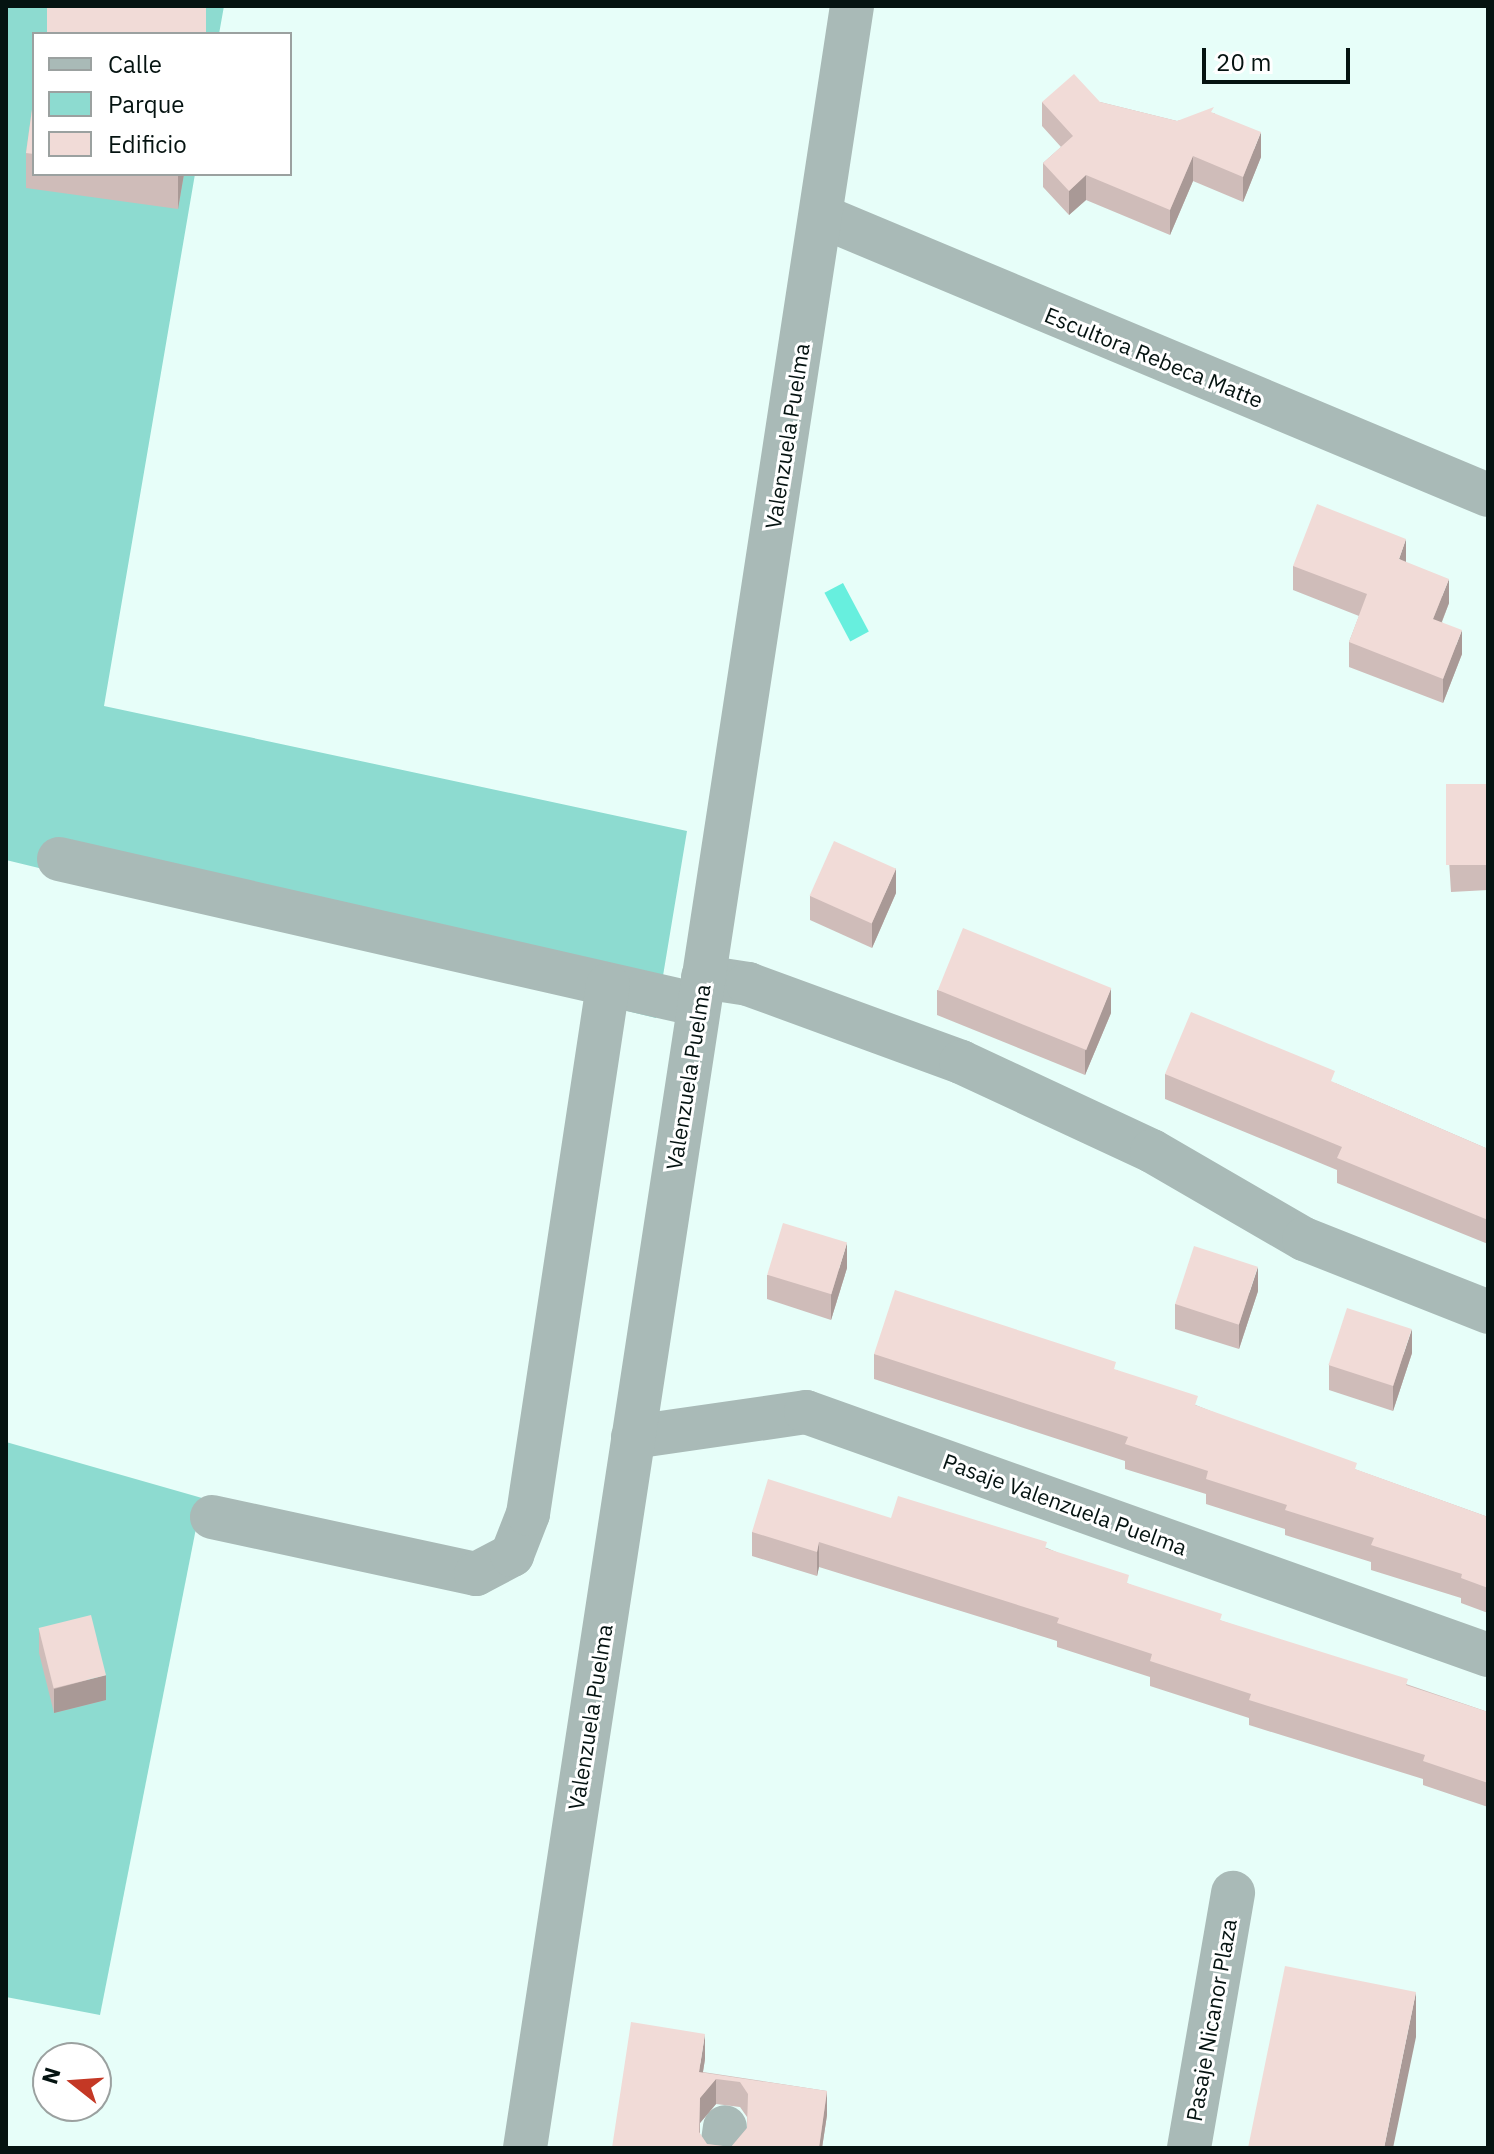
<!DOCTYPE html>
<html>
<head>
<meta charset="utf-8">
<style>
  body { margin:0 }
  #map { position:relative; width:1494px; height:2154px; overflow:hidden; background:#e7fef9; font-family:"IBM Plex Sans",sans-serif }
  div>[style] { position:absolute }
  .green>* { inset:0; background:#8ddbd0 }
  .water>* { inset:0; background:#67efde; transform-origin:0 0 }
  .minor>* { height:44px; margin:-22px; padding:0 22px; transform-origin:22px; border-radius:22px; background:#a9bab7 }
  .wall>* { inset:0; background:#cfbcb9 }
  .shaded-wall>* { inset:0; background:#a99996 }
  .building>* { inset:0; background:#f1dbd7; transform-origin:0 0 }
  span { translate:-50% -50%; white-space:nowrap; text-align:center; line-height:1.15; -webkit-text-stroke:6px #fff; paint-order:stroke }
  .street-label { font-size:22px; color:#051311 }
  .frame { position:absolute; inset:0; border:8px solid #051311; pointer-events:none }
  .legend { position:absolute; left:32px; top:32px; width:260px; height:144px; box-sizing:border-box; background:#fff; border:2px solid #9ba1a0; margin:0; padding:10px 14px; list-style:none; font-size:24px; color:#051311 }
  .legend li { display:flex; align-items:center; gap:16px; height:40px }
  .legend b { width:40px; border:2px solid #9ba1a0 }
  .north { position:absolute; left:32px; top:2042px; width:80px; height:80px; box-sizing:border-box; background:#fff; border:2px solid #9ba1a0; border-radius:50%; rotate:287deg; font-size:22px; font-weight:700; line-height:32px; text-align:center; color:#051311 }
  .north::after { content:''; display:block; margin:auto; width:28px; height:36px; background:#c43825; clip-path:polygon(50% 0,100% 100%,50% 72%,0 100%) }
  .scale { position:absolute; left:1202px; top:48px; width:148px; height:36px; box-sizing:border-box; border:4px solid #051311; border-top:0; padding-left:10px; font-size:24px; line-height:28px; white-space:nowrap; color:#051311; -webkit-text-stroke:6px #fff; paint-order:stroke }
</style>
</head>
<body>
<div id="map">
  <div class="green">
    <i style="clip-path:polygon(6px 6px,224px 6px,219px 34px,34px 34px,34px 174px,195px 174px,104px 706px,687px 831px,656px 1018px,6px 860px)"></i>
    <i style="clip-path:polygon(6px 1442px,202px 1498px,100px 2015px,6px 1997px)"></i>
  </div>
  <div class="water">
    <i style="left:843px;top:583px;width:55px;height:21px;rotate:62deg"></i>
  </div>
  <div class="minor">
    <i style="left:821px;top:216px;width:723px;rotate:22.7deg"></i>
    <i style="left:59px;top:859px;width:656px;rotate:12.85deg"></i>
    <i style="left:703px;top:977px;width:46px;rotate:8.8deg"></i>
    <i style="left:748px;top:984px;width:227px;rotate:20.1deg"></i>
    <i style="left:961px;top:1062px;width:211px;rotate:25deg"></i>
    <i style="left:1152px;top:1151px;width:176px;rotate:30.1deg"></i>
    <i style="left:1304px;top:1239px;width:198px;rotate:21.6deg"></i>
    <i style="left:633px;top:1437px;width:175px;rotate:-8.2deg"></i>
    <i style="left:806px;top:1412px;width:724px;rotate:19.61deg"></i>
    <i style="left:212px;top:1517px;width:270px;rotate:12.2deg"></i>
    <i style="left:476px;top:1574px;width:41px;rotate:-27.8deg"></i>
    <i style="left:512px;top:1555px;width:44px;rotate:-68.7deg"></i>
    <i style="left:528px;top:1514px;width:535px;rotate:-81.4deg"></i>
    <i style="left:525px;top:2148px;width:2167px;rotate:-81.32deg"></i>
    <i style="left:722px;top:2148px;width:21px;rotate:-82deg"></i>
    <i style="left:1189px;top:2148px;width:259px;rotate:-80.2deg"></i>
  </div>
  <div class="wall">
    <i style="clip-path:polygon(34px 95px,34px 174px,184px 174px,178px 209px,26px 188px,26px 153px)"></i>
    <i style="clip-path:polygon(1042px 102px,1100px 102px,1177px 121px,1214px 113px,1261px 157px,1243px 202px,1193px 181px,1170px 235px,1086px 200px,1069px 215px,1043px 187px,1043px 163px,1061px 147px,1042px 126px)"></i>
    <i style="clip-path:polygon(1406px 562px,1449px 603px,1442px 622px,1462px 654px,1443px 703px,1349px 667px,1349px 642px,1359px 616px,1293px 590px,1293px 566px)"></i>
    <i style="clip-path:polygon(1488px 784px,1488px 890px,1451px 892px,1446px 811px,1446px 787px)"></i>
    <i style="clip-path:polygon(896px 893px,872px 948px,810px 920px,810px 896px)"></i>
    <i style="clip-path:polygon(937px 990px,1111px 1013px,1085px 1075px,937px 1015px)"></i>
    <i style="clip-path:polygon(1165px 1074px,1335px 1083px,1488px 1149px,1488px 1244px,1337px 1183px,1337px 1170px,1165px 1099px)"></i>
    <i style="clip-path:polygon(847px 1268px,831px 1320px,767px 1299px,767px 1275px)"></i>
    <i style="clip-path:polygon(1258px 1291px,1239px 1349px,1175px 1329px,1175px 1304px)"></i>
    <i style="clip-path:polygon(1412px 1353px,1393px 1411px,1329px 1390px,1329px 1365px)"></i>
    <i style="clip-path:polygon(874px 1354px,1116px 1370px,1198px 1406px,1357px 1470px,1488px 1517px,1488px 1613px,1461px 1603px,1461px 1598px,1371px 1570px,1371px 1562px,1285px 1535px,1285px 1529px,1206px 1504px,1206px 1494px,1125px 1469px,1125px 1461px,874px 1379px)"></i>
    <i style="clip-path:polygon(891px 1518px,1047px 1548px,1129px 1584px,1222px 1621px,1488px 1712px,1488px 1807px,1423px 1785px,1423px 1779px,1249px 1725px,1249px 1718px,1150px 1686px,1150px 1677px,1057px 1647px,1057px 1641px,819px 1567px,817px 1576px,752px 1556px,752px 1532px)"></i>
    <i style="clip-path:polygon(39px 1629px,106px 1700px,54px 1713px,39px 1653px)"></i>
    <i style="clip-path:polygon(evenodd,705px 2059px,703px 2072px,827px 2091px,827px 2115px,822px 2148px,612px 2148px,705px 2059px,716px 2104px,740px 2107px,747px 2117px,747px 2128px,731px 2147px,707px 2144px,700px 2134px,700px 2123px,716px 2104px)"></i>
  </div>
  <div class="shaded-wall">
    <i style="clip-path:polygon(206px 6px,206px 34px,201px 34px)"></i>
    <i style="clip-path:polygon(1261px 132px,1261px 157px,1243px 202px,1243px 177px)"></i>
    <i style="clip-path:polygon(1193px 156px,1193px 181px,1170px 235px,1170px 210px)"></i>
    <i style="clip-path:polygon(178px 174px,184px 174px,178px 209px)"></i>
    <i style="clip-path:polygon(1086px 175px,1086px 200px,1069px 215px,1069px 191px)"></i>
    <i style="clip-path:polygon(1406px 539px,1406px 563px,1399px 559px)"></i>
    <i style="clip-path:polygon(1449px 579px,1449px 603px,1433px 644px,1433px 619px)"></i>
    <i style="clip-path:polygon(1462px 630px,1462px 654px,1443px 703px,1443px 679px)"></i>
    <i style="clip-path:polygon(896px 868px,896px 893px,872px 948px,872px 923px)"></i>
    <i style="clip-path:polygon(1111px 988px,1111px 1013px,1085px 1075px,1085px 1051px)"></i>
    <i style="clip-path:polygon(847px 1243px,847px 1268px,831px 1320px,831px 1295px)"></i>
    <i style="clip-path:polygon(1258px 1267px,1258px 1291px,1239px 1349px,1239px 1324px)"></i>
    <i style="clip-path:polygon(1412px 1329px,1412px 1353px,1393px 1411px,1393px 1386px)"></i>
    <i style="clip-path:polygon(819px 1542px,819px 1567px,817px 1576px,817px 1552px)"></i>
    <i style="clip-path:polygon(106px 1675px,106px 1700px,54px 1713px,54px 1689px)"></i>
    <i style="clip-path:polygon(1416px 1992px,1416px 2037px,1393px 2148px,1384px 2148px)"></i>
    <i style="clip-path:polygon(705px 2034px,705px 2059px,699px 2096px,699px 2072px)"></i>
    <i style="clip-path:polygon(716px 2079px,716px 2104px,700px 2123px,699px 2148px,700px 2098px)"></i>
    <i style="clip-path:polygon(827px 2091px,827px 2115px,822px 2148px,819px 2148px)"></i>
  </div>
  <div class="building">
    <i style="left:47px;top:6px;width:159px;height:28px"></i>
    <i style="clip-path:polygon(1074px 74px,1100px 102px,1177px 121px,1214px 107px,1211px 112px,1261px 132px,1243px 177px,1193px 156px,1170px 210px,1086px 175px,1069px 191px,1043px 163px,1073px 136px,1042px 102px)"></i>
    <i style="clip-path:polygon(34px 95px,34px 154px,26px 153px)"></i>
    <i style="clip-path:polygon(1317px 504px,1406px 539px,1399px 559px,1449px 579px,1433px 619px,1462px 630px,1443px 679px,1349px 642px,1367px 594px,1293px 566px)"></i>
    <i style="left:1488px;top:784px;width:81px;height:42px;rotate:90deg"></i>
    <i style="left:834px;top:841px;width:68px;height:60px;rotate:24deg"></i>
    <i style="left:963px;top:928px;width:160px;height:67px;rotate:22deg"></i>
    <i style="clip-path:polygon(1191px 1012px,1335px 1071px,1331px 1081px,1488px 1149px,1488px 1220px,1337px 1158px,1342px 1147px,1165px 1074px)"></i>
    <i style="left:783px;top:1223px;width:67px;height:54px;rotate:17deg"></i>
    <i style="left:1194px;top:1246px;width:67px;height:61px;rotate:18deg"></i>
    <i style="clip-path:polygon(895px 1290px,1116px 1362px,1114px 1369px,1198px 1396px,1195px 1405px,1357px 1463px,1355px 1469px,1488px 1517px,1488px 1588px,1461px 1578px,1462px 1574px,1371px 1545px,1374px 1538px,1285px 1510px,1287px 1505px,1206px 1479px,1208px 1471px,1125px 1444px,1128px 1437px,874px 1354px)"></i>
    <i style="left:1347px;top:1308px;width:68px;height:60px;rotate:18deg"></i>
    <i style="clip-path:polygon(768px 1479px,891px 1518px,898px 1496px,1047px 1542px,1045px 1548px,1129px 1575px,1127px 1583px,1222px 1614px,1220px 1620px,1408px 1679px,1406px 1685px,1488px 1712px,1488px 1783px,1423px 1761px,1425px 1755px,1249px 1700px,1251px 1694px,1150px 1661px,1152px 1654px,1057px 1623px,1059px 1618px,819px 1542px,817px 1552px,752px 1532px)"></i>
    <i style="left:91px;top:1615px;width:62px;height:54px;rotate:76deg"></i>
    <i style="clip-path:polygon(1285px 1966px,1416px 1992px,1384px 2148px,1248px 2148px)"></i>
    <i style="clip-path:polygon(evenodd,631px 2022px,705px 2034px,699px 2072px,827px 2091px,819px 2148px,612px 2148px,631px 2022px,716px 2079px,740px 2082px,748px 2094px,747px 2128px,731px 2147px,707px 2144px,699px 2132px,700px 2098px,716px 2079px)"></i>
  </div>
  <div class="street-label">
    <span style="left:1154px;top:357px;rotate:22deg">Escultora Rebeca Matte</span>
    <span style="left:787px;top:436px;rotate:-81deg">Valenzuela Puelma</span>
    <span style="left:688px;top:1077px;rotate:-81deg">Valenzuela Puelma</span>
    <span style="left:1065px;top:1504px;rotate:20deg">Pasaje Valenzuela Puelma</span>
    <span style="left:590px;top:1717px;rotate:-81deg">Valenzuela Puelma</span>
    <span style="left:1211px;top:2020px;rotate:-80deg">Pasaje Nicanor Plaza</span>
  </div>
  <div class="frame"></div>
  <ul class="legend">
  <li><b style="height:10px;background:#a9bab7"></b>Calle</li>
  <li><b style="height:22px;background:#8ddbd0"></b>Parque</li>
  <li><b style="height:22px;background:#f1dbd7"></b>Edificio</li>
  </ul>
  <div class="north">N</div>
  <div class="scale">20 m</div>
</div>
</body>
</html>
